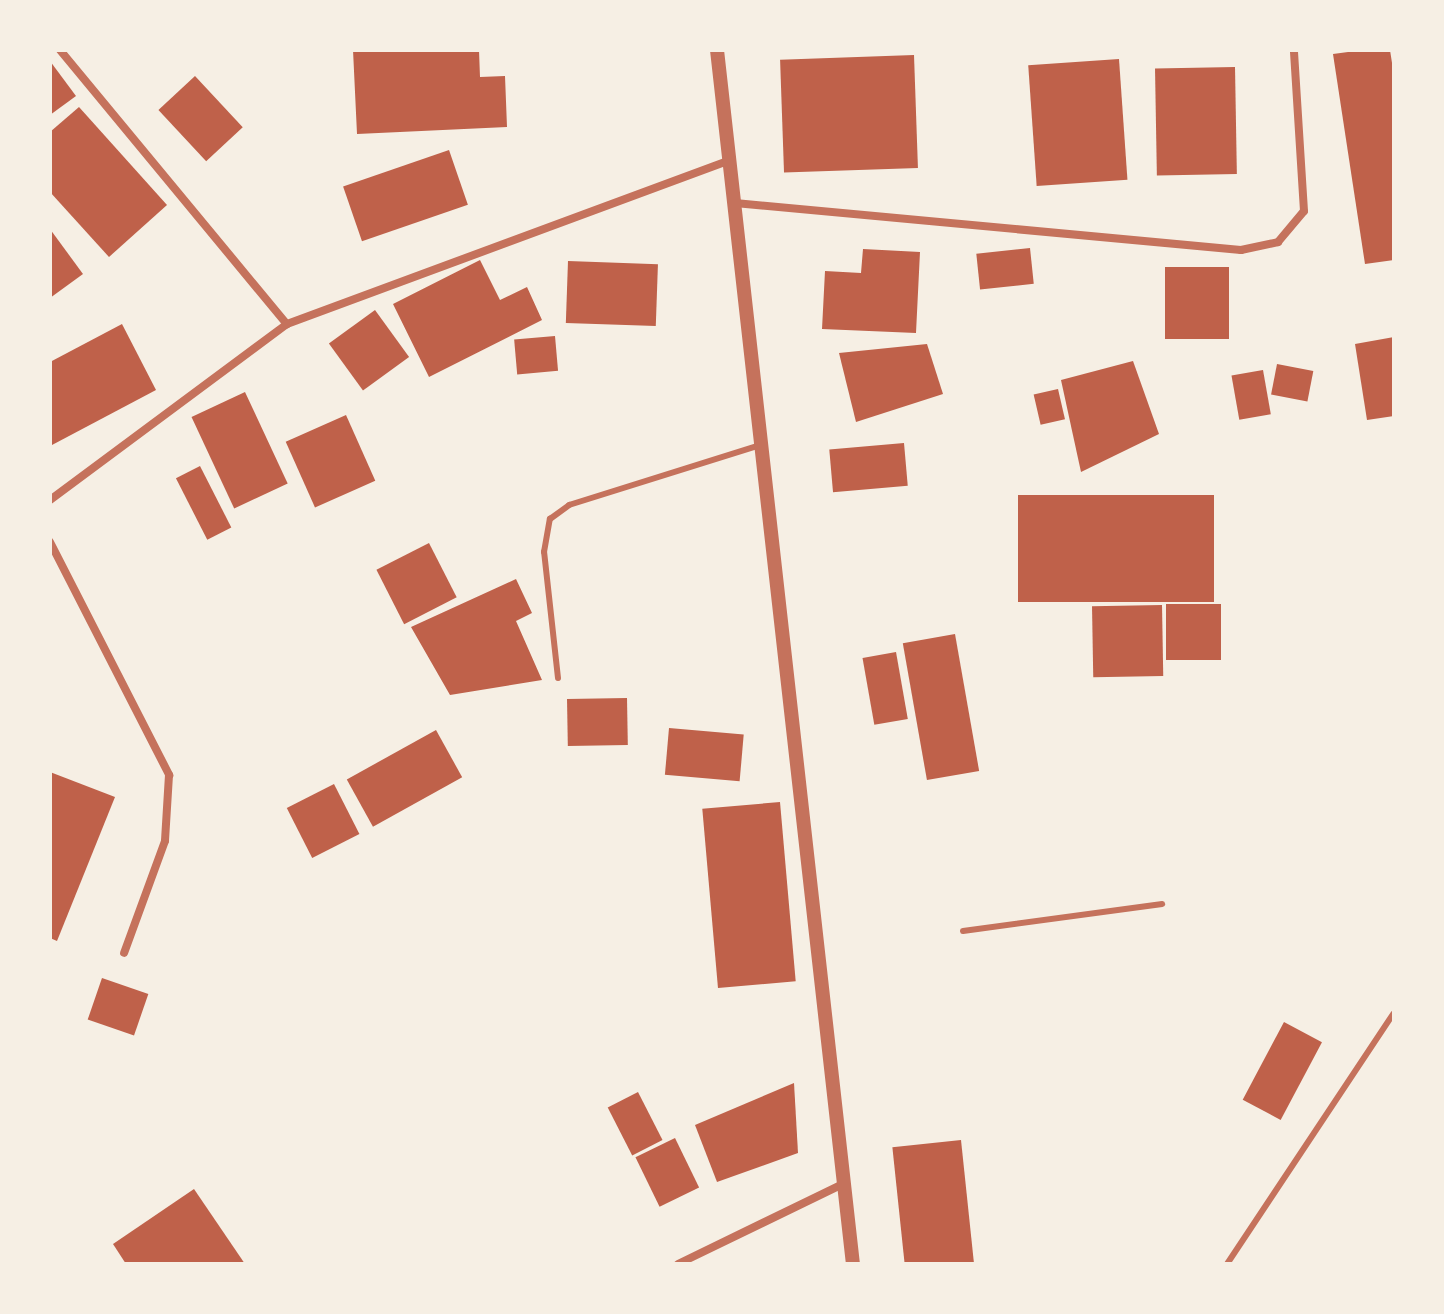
<!DOCTYPE html>
<html>
<head>
<meta charset="utf-8">
<style>
  body { margin:0 }
  #map { position:relative; width:1444px; height:1314px; overflow:hidden; background:#f6efe4; font-family:"Space Grotesk",sans-serif }
  div>[style] { position:absolute }
  .building>* { inset:0; background:#bf614a; transform-origin:0 0 }
  .service>* { height:6px; margin:-3px; padding:0 3px; transform-origin:3px; border-radius:3px; background:#c5725c }
  .minor>* { height:8px; margin:-4px; padding:0 4px; transform-origin:4px; border-radius:4px; background:#c5725c }
  .tertiary>* { height:14px; margin:-7px; padding:0 7px; transform-origin:7px; border-radius:7px; background:#c5725c }
  span { translate:-50% -50%; white-space:nowrap; text-align:center; line-height:1.15; -webkit-text-stroke:8px #f6efe4; paint-order:stroke }
  .frame { position:absolute; inset:0; border:52px solid #f6efe4; pointer-events:none }
</style>
</head>
<body>
<div id="map">
  <div class="building">
    <i style="clip-path:polygon(353px 50px,479px 50px,480px 77px,505px 76px,507px 127px,357px 134px)"></i>
    <i style="clip-path:polygon(1363px 50px,1390px 50px,1394px 76px,1394px 260px,1365px 264px,1333px 54px)"></i>
    <i style="left:914px;top:55px;width:113px;height:134px;rotate:88deg"></i>
    <i style="left:1119px;top:59px;width:121px;height:91px;rotate:86deg"></i>
    <i style="clip-path:polygon(50px 61px,76px 96px,50px 115px)"></i>
    <i style="left:1235px;top:67px;width:107px;height:80px;rotate:89deg"></i>
    <i style="left:195px;top:76px;width:70px;height:50px;rotate:47deg"></i>
    <i style="clip-path:polygon(79px 107px,167px 205px,109px 257px,50px 192px,50px 132px)"></i>
    <i style="left:449px;top:150px;width:58px;height:112px;rotate:71deg"></i>
    <i style="clip-path:polygon(50px 229px,83px 274px,50px 298px)"></i>
    <i style="left:1030px;top:248px;width:36px;height:54px;rotate:84deg"></i>
    <i style="clip-path:polygon(863px 249px,920px 252px,916px 333px,822px 329px,825px 271px,861px 273px)"></i>
    <i style="clip-path:polygon(480px 260px,500px 300px,527px 287px,542px 320px,429px 377px,393px 304px)"></i>
    <i style="left:568px;top:261px;width:90px;height:62px;rotate:2deg"></i>
    <i style="left:1165px;top:267px;width:64px;height:72px"></i>
    <i style="left:375px;top:310px;width:58px;height:57px;rotate:54deg"></i>
    <i style="clip-path:polygon(122px 324px,156px 390px,52px 445px,50px 362px)"></i>
    <i style="left:555px;top:336px;width:35px;height:41px;rotate:85deg"></i>
    <i style="clip-path:polygon(1394px 337px,1394px 416px,1367px 420px,1355px 344px)"></i>
    <i style="clip-path:polygon(927px 344px,943px 394px,856px 422px,839px 353px)"></i>
    <i style="clip-path:polygon(1133px 361px,1159px 434px,1081px 472px,1061px 380px)"></i>
    <i style="left:1277px;top:364px;width:37px;height:31px;rotate:11deg"></i>
    <i style="left:1263px;top:370px;width:45px;height:32px;rotate:80deg"></i>
    <i style="left:1058px;top:389px;width:31px;height:25px;rotate:77deg"></i>
    <i style="left:245px;top:392px;width:101px;height:59px;rotate:65deg"></i>
    <i style="left:346px;top:415px;width:72px;height:66px;rotate:66deg"></i>
    <i style="left:904px;top:443px;width:43px;height:75px;rotate:85deg"></i>
    <i style="left:200px;top:466px;width:69px;height:27px;rotate:63deg"></i>
    <i style="left:1018px;top:495px;width:196px;height:107px"></i>
    <i style="left:429px;top:543px;width:61px;height:59px;rotate:63deg"></i>
    <i style="clip-path:polygon(516px 579px,532px 613px,516px 621px,542px 680px,450px 695px,411px 627px)"></i>
    <i style="left:1166px;top:604px;width:55px;height:56px"></i>
    <i style="left:1162px;top:605px;width:71px;height:70px;rotate:89deg"></i>
    <i style="left:955px;top:634px;width:139px;height:53px;rotate:80deg"></i>
    <i style="left:896px;top:652px;width:68px;height:34px;rotate:80deg"></i>
    <i style="left:627px;top:698px;width:47px;height:60px;rotate:89deg"></i>
    <i style="left:669px;top:728px;width:75px;height:47px;rotate:5deg"></i>
    <i style="left:436px;top:730px;width:54px;height:102px;rotate:61deg"></i>
    <i style="clip-path:polygon(50px 772px,115px 797px,57px 941px,50px 938px)"></i>
    <i style="left:334px;top:784px;width:56px;height:53px;rotate:63deg"></i>
    <i style="left:780px;top:802px;width:180px;height:78px;rotate:85deg"></i>
    <i style="left:102px;top:978px;width:49px;height:44px;rotate:19deg"></i>
    <i style="left:1284px;top:1022px;width:43px;height:88px;rotate:28deg"></i>
    <i style="clip-path:polygon(794px 1083px,798px 1153px,717px 1182px,695px 1125px)"></i>
    <i style="left:638px;top:1092px;width:54px;height:34px;rotate:63deg"></i>
    <i style="left:675px;top:1138px;width:55px;height:44px;rotate:64deg"></i>
    <i style="left:961px;top:1140px;width:125px;height:69px;rotate:84deg"></i>
    <i style="clip-path:polygon(194px 1189px,245px 1264px,126px 1264px,113px 1244px)"></i>
  </div>
  <div class="service">
    <i style="left:558px;top:678px;width:127px;rotate:-96.3deg"></i>
    <i style="left:544px;top:552px;width:34px;rotate:-80deg"></i>
    <i style="left:550px;top:519px;width:24px;rotate:-36deg"></i>
    <i style="left:569px;top:505px;width:201px;rotate:-17.4deg"></i>
    <i style="left:963px;top:931px;width:201px;rotate:-7.7deg"></i>
    <i style="left:1227px;top:1264px;width:301px;rotate:-56.4deg"></i>
  </div>
  <div class="minor">
    <i style="left:60px;top:50px;width:356px;rotate:50.4deg"></i>
    <i style="left:735px;top:203px;width:508px;rotate:5.31deg"></i>
    <i style="left:1241px;top:250px;width:38px;rotate:-12deg"></i>
    <i style="left:1278px;top:242px;width:40px;rotate:-50deg"></i>
    <i style="left:1304px;top:211px;width:161px;rotate:-93.6deg"></i>
    <i style="left:50px;top:500px;width:295px;rotate:-36.6deg"></i>
    <i style="left:287px;top:324px;width:472px;rotate:-20.3deg"></i>
    <i style="left:50px;top:542px;width:262px;rotate:62.9deg"></i>
    <i style="left:169px;top:775px;width:66px;rotate:93.5deg"></i>
    <i style="left:165px;top:841px;width:119px;rotate:110.1deg"></i>
    <i style="left:678px;top:1264px;width:183px;rotate:-25.9deg"></i>
  </div>
  <div class="tertiary">
    <i style="left:717px;top:50px;width:1222px;rotate:83.61deg"></i>
  </div>
  <div class="frame"></div>
</div>
</body>
</html>
